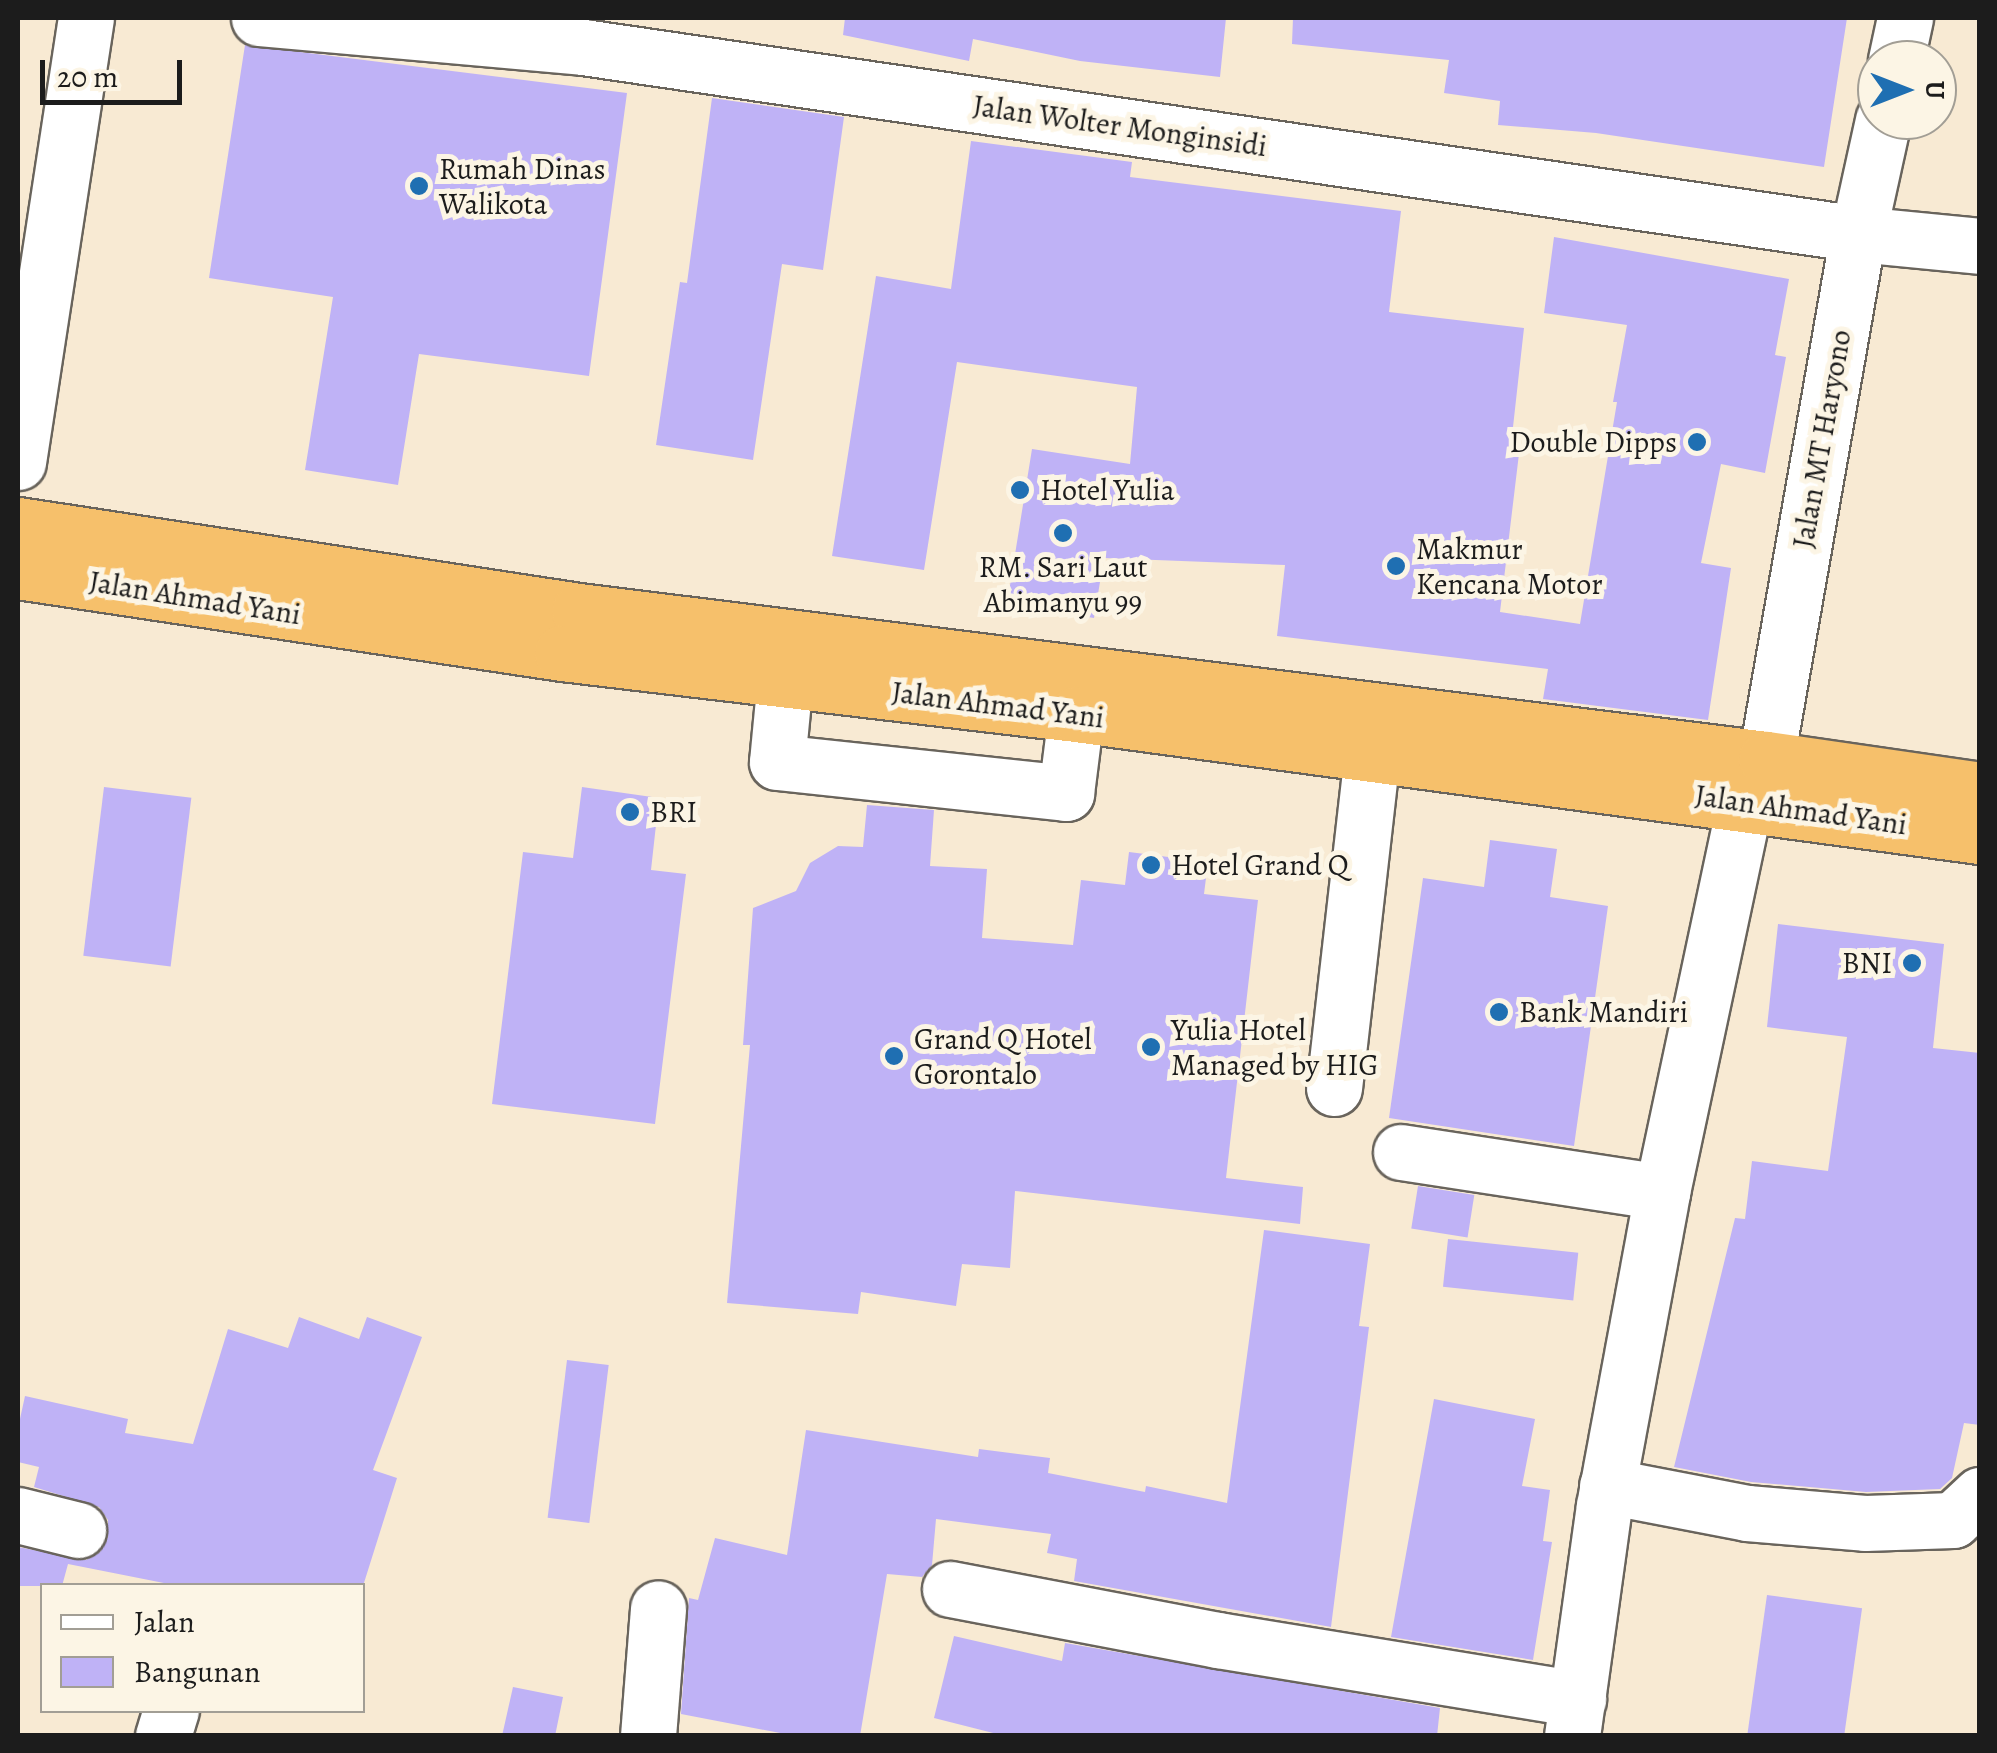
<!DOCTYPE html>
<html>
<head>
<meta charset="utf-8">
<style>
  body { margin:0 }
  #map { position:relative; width:1997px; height:1753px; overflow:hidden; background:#f8ead3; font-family:Alegreya,serif }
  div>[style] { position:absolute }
  .building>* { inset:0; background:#bfb2f6; transform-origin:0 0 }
  .roads { filter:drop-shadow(2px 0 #69645c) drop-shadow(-2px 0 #69645c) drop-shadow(0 2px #69645c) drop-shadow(0 -2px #69645c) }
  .minor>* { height:55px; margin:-27.5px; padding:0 27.5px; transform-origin:27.5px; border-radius:27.5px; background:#fff }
  .highway>* { height:55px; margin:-27.5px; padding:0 27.5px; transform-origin:27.5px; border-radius:27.5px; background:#f6c06b }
  .dots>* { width:28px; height:28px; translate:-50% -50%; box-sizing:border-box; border:5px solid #fcf5e5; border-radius:50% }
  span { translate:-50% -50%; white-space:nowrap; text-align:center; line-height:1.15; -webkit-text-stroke:10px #fcf5e5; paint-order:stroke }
  .street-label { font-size:30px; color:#1c1c1c }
  .poi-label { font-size:30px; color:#1c1c1c }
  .left { translate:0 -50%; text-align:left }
  .right { translate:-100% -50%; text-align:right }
  .frame { position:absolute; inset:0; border:20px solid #1c1c1c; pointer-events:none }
  .legend { position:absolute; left:40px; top:1583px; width:325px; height:130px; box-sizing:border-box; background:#fcf5e5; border:2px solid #a29e95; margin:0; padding:12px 18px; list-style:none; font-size:30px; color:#1c1c1c }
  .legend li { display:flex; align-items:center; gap:20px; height:50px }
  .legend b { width:50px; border:2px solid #a29e95 }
  .north { position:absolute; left:1857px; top:40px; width:100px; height:100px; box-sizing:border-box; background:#fcf5e5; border:2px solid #a29e95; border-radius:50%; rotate:90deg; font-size:28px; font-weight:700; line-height:40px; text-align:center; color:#1c1c1c }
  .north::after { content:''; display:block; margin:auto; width:35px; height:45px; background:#1f6fb2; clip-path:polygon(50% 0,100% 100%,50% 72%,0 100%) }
  .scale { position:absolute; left:40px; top:60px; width:142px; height:45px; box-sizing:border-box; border:5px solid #1c1c1c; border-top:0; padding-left:12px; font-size:30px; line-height:35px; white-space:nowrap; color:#1c1c1c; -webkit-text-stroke:8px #fcf5e5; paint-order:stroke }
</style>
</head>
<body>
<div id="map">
  <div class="building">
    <i style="clip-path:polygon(845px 18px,1226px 18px,1220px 77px,1080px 61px,973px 39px,969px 61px,843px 35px)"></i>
    <i style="clip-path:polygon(1293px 18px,1847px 18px,1824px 167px,1596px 133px,1498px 125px,1500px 101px,1444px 93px,1449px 60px,1292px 44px)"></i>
    <i style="clip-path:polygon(245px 45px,627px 93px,589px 376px,419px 354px,398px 485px,305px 470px,333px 297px,209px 278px)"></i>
    <i style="clip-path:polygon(712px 98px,844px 117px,823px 270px,782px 264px,753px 460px,656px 445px,680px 282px,687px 283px)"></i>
    <i style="clip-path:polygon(971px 141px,1132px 162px,1130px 177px,1401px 211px,1389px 312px,1524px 328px,1512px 436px,1521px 437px,1500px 612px,1580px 624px,1617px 402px,1613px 402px,1627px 325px,1544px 313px,1554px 237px,1789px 279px,1775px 355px,1786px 357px,1765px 473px,1721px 464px,1701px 563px,1731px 568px,1708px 720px,1543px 699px,1548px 669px,1277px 636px,1285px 565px,1104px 558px,1094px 618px,1007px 604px,1032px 449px,1130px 464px,1137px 387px,957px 362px,924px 570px,832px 556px,876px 276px,951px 289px)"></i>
    <i style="left:104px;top:787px;width:88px;height:170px;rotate:7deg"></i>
    <i style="clip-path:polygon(582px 787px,659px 798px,651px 870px,686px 874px,655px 1124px,492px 1104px,523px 852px,573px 858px)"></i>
    <i style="clip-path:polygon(867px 805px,934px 810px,930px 866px,987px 869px,982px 938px,1073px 945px,1081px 880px,1125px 885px,1129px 852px,1208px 862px,1204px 894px,1258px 900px,1226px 1178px,1303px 1187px,1300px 1224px,1015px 1191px,1010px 1268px,962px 1264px,956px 1306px,861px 1292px,858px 1314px,727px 1303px,750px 1045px,743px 1045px,753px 908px,796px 891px,810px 863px,838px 846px,863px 847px)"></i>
    <i style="clip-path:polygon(1490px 840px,1557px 849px,1550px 897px,1608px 906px,1574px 1146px,1389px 1118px,1423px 878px,1484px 887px)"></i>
    <i style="clip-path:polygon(1778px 924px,1944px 944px,1933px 1048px,1980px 1053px,1980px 1425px,1964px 1423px,1952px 1478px,1940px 1489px,1866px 1492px,1751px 1482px,1674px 1467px,1735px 1218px,1745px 1219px,1752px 1161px,1828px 1171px,1847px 1037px,1767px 1027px)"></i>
    <i style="left:1418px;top:1186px;width:57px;height:43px;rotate:9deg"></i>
    <i style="clip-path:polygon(1264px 1230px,1370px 1244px,1359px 1326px,1369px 1327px,1331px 1627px,1074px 1581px,1077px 1559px,1047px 1553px,1051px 1534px,936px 1519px,932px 1565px,922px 1577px,887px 1574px,860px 1736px,796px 1736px,681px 1714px,689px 1598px,698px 1600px,715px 1538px,787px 1555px,806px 1430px,978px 1457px,979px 1449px,1050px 1458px,1048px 1473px,1145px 1492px,1146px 1486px,1227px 1503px)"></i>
    <i style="left:1448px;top:1239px;width:131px;height:48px;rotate:6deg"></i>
    <i style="clip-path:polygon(299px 1317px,359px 1339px,367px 1317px,422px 1337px,373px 1470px,397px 1478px,363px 1586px,179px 1586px,68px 1564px,62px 1586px,18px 1586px,18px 1547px,86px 1560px,100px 1552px,108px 1537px,108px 1520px,99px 1507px,34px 1487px,39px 1467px,18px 1462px,18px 1428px,25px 1396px,128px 1419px,125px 1433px,193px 1444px,228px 1329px,288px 1348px)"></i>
    <i style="left:567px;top:1360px;width:42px;height:159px;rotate:7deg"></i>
    <i style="clip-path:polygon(1434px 1399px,1535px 1419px,1522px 1486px,1550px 1490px,1543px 1541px,1552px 1542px,1533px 1660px,1391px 1637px)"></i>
    <i style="left:1767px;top:1595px;width:96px;height:142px;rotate:8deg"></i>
    <i style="clip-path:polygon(954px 1636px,1062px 1661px,1065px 1643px,1440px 1708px,1437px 1736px,1005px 1736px,934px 1718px)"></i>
    <i style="clip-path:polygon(513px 1687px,563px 1697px,555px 1736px,502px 1736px)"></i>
  </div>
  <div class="roads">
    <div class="minor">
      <i style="left:259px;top:18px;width:325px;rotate:5.1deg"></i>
      <i style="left:583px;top:47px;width:1289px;rotate:8.34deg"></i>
      <i style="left:1858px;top:234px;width:123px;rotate:5.6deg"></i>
      <i style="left:1896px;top:60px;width:43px;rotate:-77.9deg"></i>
      <i style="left:18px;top:462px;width:449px;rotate:-81.3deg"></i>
      <i style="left:785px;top:679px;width:83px;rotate:95.5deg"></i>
      <i style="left:777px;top:762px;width:291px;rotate:6.1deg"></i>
      <i style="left:1066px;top:793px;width:80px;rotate:-82.8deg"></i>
      <i style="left:1334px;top:1088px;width:337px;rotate:-83.5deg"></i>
      <i style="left:1372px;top:753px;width:44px;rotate:-68.7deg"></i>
      <i style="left:1401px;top:1152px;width:264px;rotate:8.7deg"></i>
      <i style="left:1607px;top:1486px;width:143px;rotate:10.9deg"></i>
      <i style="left:1747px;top:1513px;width:118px;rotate:4.8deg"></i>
      <i style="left:1865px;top:1523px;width:88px;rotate:-2deg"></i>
      <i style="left:1953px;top:1520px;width:37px;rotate:-43deg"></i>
      <i style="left:18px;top:1515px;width:62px;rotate:14deg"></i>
      <i style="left:950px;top:1589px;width:273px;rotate:10.8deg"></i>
      <i style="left:1218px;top:1640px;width:365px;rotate:9.3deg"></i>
      <i style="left:163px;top:1736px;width:27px;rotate:-73deg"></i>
      <i style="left:648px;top:1736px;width:128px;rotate:-85.5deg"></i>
      <i style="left:1572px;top:1736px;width:232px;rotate:-82.1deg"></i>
      <i style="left:1604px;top:1506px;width:319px;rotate:-79.5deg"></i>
      <i style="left:1662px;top:1192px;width:400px;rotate:-78deg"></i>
      <i style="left:1745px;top:801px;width:47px;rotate:-63.4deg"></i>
      <i style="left:1766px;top:759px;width:533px;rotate:-80.06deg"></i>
      <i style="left:1858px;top:234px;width:117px;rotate:-77.6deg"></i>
    </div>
    <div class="highway">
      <i style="left:18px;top:525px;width:568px;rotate:8.72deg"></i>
      <i style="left:579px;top:611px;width:1196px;rotate:7.11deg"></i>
      <i style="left:1766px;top:759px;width:216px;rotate:8.2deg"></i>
      <i style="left:18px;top:571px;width:550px;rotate:8.57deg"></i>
      <i style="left:562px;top:653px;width:518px;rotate:6.77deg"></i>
      <i style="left:1076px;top:714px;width:912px;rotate:7.69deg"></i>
    </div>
  </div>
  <div class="dots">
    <i style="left:419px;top:186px;background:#1f6fb2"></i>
    <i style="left:1697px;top:442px;background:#1f6fb2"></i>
    <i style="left:1020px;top:490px;background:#1f6fb2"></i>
    <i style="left:1063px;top:533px;background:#1f6fb2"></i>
    <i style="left:1396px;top:566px;background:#1f6fb2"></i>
    <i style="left:630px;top:812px;background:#1f6fb2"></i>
    <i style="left:1151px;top:865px;background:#1f6fb2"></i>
    <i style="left:1912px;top:963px;background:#1f6fb2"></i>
    <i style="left:1499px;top:1012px;background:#1f6fb2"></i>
    <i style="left:1151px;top:1047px;background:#1f6fb2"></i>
    <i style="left:894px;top:1056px;background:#1f6fb2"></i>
  </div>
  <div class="street-label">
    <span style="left:1120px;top:126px;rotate:8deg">Jalan Wolter Monginsidi</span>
    <span style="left:1822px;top:439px;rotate:-80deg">Jalan MT Haryono</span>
    <span style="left:195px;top:598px;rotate:9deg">Jalan Ahmad Yani</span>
    <span style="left:998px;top:705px;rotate:7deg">Jalan Ahmad Yani</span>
    <span style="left:1801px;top:810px;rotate:8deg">Jalan Ahmad Yani</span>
  </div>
  <div class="poi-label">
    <span class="left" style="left:439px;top:186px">Rumah Dinas<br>Walikota</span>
    <span class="right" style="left:1677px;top:442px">Double Dipps</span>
    <span class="left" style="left:1040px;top:490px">Hotel Yulia</span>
    <span class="left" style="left:1416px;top:566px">Makmur<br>Kencana Motor</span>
    <span style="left:1063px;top:584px">RM. Sari Laut<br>Abimanyu 99</span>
    <span class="left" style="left:650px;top:812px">BRI</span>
    <span class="left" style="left:1171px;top:865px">Hotel Grand Q</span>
    <span class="right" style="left:1892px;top:963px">BNI</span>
    <span class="left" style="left:1519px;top:1012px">Bank Mandiri</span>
    <span class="left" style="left:1171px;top:1047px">Yulia Hotel<br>Managed by HIG</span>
    <span class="left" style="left:914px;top:1056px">Grand Q Hotel<br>Gorontalo</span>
  </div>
  <div class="frame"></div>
  <ul class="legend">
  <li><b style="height:12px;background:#fff"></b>Jalan</li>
  <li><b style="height:28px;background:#bfb2f6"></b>Bangunan</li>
  </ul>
  <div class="north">U</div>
  <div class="scale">20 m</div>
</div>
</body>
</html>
